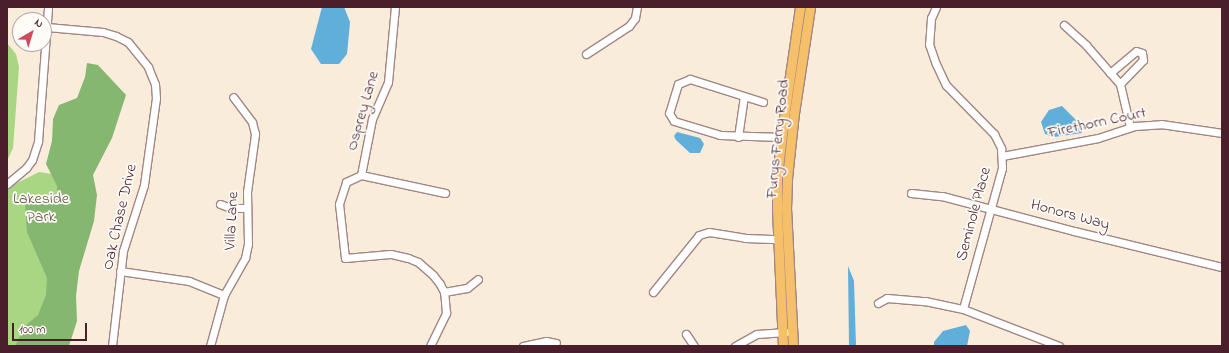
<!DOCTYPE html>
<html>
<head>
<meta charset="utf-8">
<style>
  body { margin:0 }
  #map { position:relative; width:1229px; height:353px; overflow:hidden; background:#f9ecdb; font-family:"Indie Flower",sans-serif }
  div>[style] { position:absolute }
  .green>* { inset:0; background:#a8d683 }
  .forest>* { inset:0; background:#86b771 }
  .water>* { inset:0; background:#60aeda }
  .roads { filter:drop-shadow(1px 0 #a28683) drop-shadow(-1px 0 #a28683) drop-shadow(0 1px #a28683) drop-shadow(0 -1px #a28683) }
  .minor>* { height:7px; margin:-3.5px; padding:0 3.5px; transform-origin:3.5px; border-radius:3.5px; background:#fff }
  .major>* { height:9px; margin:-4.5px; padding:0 4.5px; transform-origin:4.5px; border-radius:4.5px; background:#f6c06b }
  span { translate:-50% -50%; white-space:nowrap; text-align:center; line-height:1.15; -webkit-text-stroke:3.5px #fdfcf7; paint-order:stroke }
  .street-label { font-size:16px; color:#4a1f2b }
  .park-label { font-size:16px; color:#665645 }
  .frame { position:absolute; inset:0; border:8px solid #4a1f2b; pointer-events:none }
  .north { position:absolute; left:12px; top:12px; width:40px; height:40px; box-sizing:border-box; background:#fdfcf7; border:1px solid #b5a4a5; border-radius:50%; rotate:38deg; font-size:11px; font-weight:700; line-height:16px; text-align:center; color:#4a1f2b }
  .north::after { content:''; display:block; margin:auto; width:14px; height:18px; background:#d1495b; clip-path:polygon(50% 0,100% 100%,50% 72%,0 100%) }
  .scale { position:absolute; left:12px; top:323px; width:75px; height:18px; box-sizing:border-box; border:2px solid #4a1f2b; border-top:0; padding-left:5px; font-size:12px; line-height:14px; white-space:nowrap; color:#4a1f2b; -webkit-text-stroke:3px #fdfcf7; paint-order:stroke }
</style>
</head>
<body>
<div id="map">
  <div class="green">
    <i style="clip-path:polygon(7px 43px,16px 54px,19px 67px,13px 148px,7px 161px)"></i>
    <i style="clip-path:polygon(39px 172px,78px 178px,52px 346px,7px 346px,7px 188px)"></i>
  </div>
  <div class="forest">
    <i style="clip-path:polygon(87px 63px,98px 65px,126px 95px,112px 138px,93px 175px,97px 195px,94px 221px,79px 271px,76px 296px,77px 321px,69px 346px,15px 346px,25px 326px,38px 315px,46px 295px,47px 278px,27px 232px,25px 202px,33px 198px,48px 205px,57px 198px,57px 186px,46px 164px,52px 141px,53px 119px,59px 105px,77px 98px,85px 77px)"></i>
  </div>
  <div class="water">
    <i style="clip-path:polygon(322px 7px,344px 7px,350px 22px,347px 54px,339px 64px,321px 64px,311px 49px)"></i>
    <i style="clip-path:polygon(1062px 106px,1082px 126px,1082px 133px,1054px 137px,1045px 134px,1041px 122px,1049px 110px)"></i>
    <i style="clip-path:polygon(677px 132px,700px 138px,704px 144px,700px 153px,690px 153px,676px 140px,674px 136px)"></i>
    <i style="clip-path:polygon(848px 266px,854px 281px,856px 346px,849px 346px)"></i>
    <i style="clip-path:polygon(966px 325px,970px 331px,967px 346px,934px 346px,934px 342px,943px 331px)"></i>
  </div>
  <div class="roads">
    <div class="minor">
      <i style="left:936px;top:7px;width:12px;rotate:114deg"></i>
      <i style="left:931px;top:18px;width:26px;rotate:94deg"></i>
      <i style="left:929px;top:44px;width:21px;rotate:71deg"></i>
      <i style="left:936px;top:64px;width:23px;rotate:65deg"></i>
      <i style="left:946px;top:85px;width:69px;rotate:45.6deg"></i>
      <i style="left:994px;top:134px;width:16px;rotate:63deg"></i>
      <i style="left:1001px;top:148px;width:20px;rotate:87deg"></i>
      <i style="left:1002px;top:168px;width:146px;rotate:105.5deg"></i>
      <i style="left:1064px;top:25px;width:30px;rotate:42deg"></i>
      <i style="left:1086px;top:45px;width:52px;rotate:48.9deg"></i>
      <i style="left:1120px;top:84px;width:44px;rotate:76.9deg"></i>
      <i style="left:47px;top:27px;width:56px;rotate:5.1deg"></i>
      <i style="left:103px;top:32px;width:14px;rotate:17deg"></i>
      <i style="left:116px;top:36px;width:13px;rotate:27deg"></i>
      <i style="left:128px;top:42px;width:32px;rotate:51deg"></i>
      <i style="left:148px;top:67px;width:18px;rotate:68deg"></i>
      <i style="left:155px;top:84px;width:14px;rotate:86deg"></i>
      <i style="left:156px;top:98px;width:88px;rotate:97.9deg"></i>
      <i style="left:144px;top:185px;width:69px;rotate:107.7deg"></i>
      <i style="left:123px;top:251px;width:96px;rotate:96.6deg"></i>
      <i style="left:586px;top:54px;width:51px;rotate:-33.1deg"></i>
      <i style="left:629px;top:26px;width:10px;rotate:-53deg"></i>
      <i style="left:635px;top:18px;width:11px;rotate:-80deg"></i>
      <i style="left:1110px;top:73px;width:34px;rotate:-40deg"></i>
      <i style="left:1136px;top:51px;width:6px;rotate:18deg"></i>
      <i style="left:1142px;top:53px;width:7px;rotate:82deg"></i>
      <i style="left:1143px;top:60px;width:33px;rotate:134deg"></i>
      <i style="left:763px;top:102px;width:77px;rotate:-162.5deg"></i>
      <i style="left:690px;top:79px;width:13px;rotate:157deg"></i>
      <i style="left:678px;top:84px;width:30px;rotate:107deg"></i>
      <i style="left:669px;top:113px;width:9px;rotate:58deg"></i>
      <i style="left:674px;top:121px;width:48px;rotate:16.9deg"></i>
      <i style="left:720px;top:135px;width:62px;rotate:1.8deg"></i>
      <i style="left:738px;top:137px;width:41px;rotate:-81.7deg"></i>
      <i style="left:1002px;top:156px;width:98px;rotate:-10.6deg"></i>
      <i style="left:1098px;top:138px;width:39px;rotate:-18deg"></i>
      <i style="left:1135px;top:126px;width:26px;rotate:-4deg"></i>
      <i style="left:1161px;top:124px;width:62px;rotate:8.4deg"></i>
      <i style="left:361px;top:175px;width:57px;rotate:-78.9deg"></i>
      <i style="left:372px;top:119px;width:40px;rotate:-66.6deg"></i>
      <i style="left:388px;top:82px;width:75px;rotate:-84.7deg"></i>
      <i style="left:7px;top:184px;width:25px;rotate:-40deg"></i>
      <i style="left:26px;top:168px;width:10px;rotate:-53deg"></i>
      <i style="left:32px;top:160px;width:20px;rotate:-72deg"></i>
      <i style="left:38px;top:141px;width:134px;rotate:-85.7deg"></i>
      <i style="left:911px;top:193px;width:31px;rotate:6deg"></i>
      <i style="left:942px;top:196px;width:137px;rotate:14.9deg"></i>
      <i style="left:1074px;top:231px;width:152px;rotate:13.7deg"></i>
      <i style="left:220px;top:204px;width:12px;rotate:20deg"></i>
      <i style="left:231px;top:208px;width:16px"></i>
      <i style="left:120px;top:271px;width:70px;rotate:8.2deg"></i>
      <i style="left:189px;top:281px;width:38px;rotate:22deg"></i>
      <i style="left:444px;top:292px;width:23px;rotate:-10deg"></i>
      <i style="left:467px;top:288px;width:14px;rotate:-39deg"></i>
      <i style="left:653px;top:292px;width:73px;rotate:-51.1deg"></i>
      <i style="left:699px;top:235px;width:10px;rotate:-17deg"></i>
      <i style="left:709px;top:232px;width:36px;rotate:9deg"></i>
      <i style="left:745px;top:238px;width:33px;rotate:2deg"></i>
      <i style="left:878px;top:303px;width:10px;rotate:-29deg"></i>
      <i style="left:887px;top:298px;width:38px;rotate:5deg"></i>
      <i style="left:925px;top:301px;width:39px;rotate:12deg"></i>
      <i style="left:963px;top:309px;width:103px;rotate:21.1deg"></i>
      <i style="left:686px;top:334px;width:14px;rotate:56deg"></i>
      <i style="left:210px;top:346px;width:53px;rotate:-74.6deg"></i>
      <i style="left:224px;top:295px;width:43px;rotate:-60.4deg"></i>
      <i style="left:245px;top:258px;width:14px;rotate:-78deg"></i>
      <i style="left:248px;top:244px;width:52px;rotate:-91.1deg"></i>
      <i style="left:247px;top:192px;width:59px;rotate:-82.1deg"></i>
      <i style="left:255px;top:134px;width:12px;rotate:-104deg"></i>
      <i style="left:252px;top:122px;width:31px;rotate:-127deg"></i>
      <i style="left:430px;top:346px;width:37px;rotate:-64deg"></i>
      <i style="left:446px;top:313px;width:21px;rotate:-95deg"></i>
      <i style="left:444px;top:292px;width:9px;rotate:-117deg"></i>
      <i style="left:440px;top:284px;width:11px;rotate:-128deg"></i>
      <i style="left:433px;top:275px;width:20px;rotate:-139deg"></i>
      <i style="left:418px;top:262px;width:11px;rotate:-158deg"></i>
      <i style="left:408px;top:258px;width:18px;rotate:-167deg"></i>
      <i style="left:390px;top:254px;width:45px;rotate:174.9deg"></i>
      <i style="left:345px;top:258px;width:54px;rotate:-96.3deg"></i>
      <i style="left:339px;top:204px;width:23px;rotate:-72deg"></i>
      <i style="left:346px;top:182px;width:17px;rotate:-25deg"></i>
      <i style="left:361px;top:175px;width:86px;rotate:12.1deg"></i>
      <i style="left:523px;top:346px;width:24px;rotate:-12deg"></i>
      <i style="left:546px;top:341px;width:10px;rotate:11deg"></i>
      <i style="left:735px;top:346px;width:25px;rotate:-29deg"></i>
      <i style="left:757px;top:334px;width:29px;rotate:-4deg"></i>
    </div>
    <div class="major">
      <i style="left:783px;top:346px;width:138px;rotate:-92.5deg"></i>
      <i style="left:777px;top:208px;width:32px;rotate:-90deg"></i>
      <i style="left:777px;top:176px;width:66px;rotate:-83.1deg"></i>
      <i style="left:785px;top:110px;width:104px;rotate:-81.7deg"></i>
      <i style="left:793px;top:346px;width:137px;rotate:-92.9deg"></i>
      <i style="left:786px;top:209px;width:31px;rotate:-88deg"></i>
      <i style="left:787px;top:178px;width:65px;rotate:-83.9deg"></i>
      <i style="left:794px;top:113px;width:107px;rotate:-81.4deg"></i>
    </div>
  </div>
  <div class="street-label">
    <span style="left:363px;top:111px;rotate:-74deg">Osprey Lane</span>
    <span style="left:1097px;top:123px;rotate:-12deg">Firethorn Court</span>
    <span style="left:778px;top:139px;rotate:-84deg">Furys Ferry Road</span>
    <span style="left:974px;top:214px;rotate:-75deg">Seminole Place</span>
    <span style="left:1070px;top:215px;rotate:15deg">Honors Way</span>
    <span style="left:120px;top:217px;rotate:-77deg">Oak Chase Drive</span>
    <span style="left:232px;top:221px;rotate:-87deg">Villa Lane</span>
  </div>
  <div class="park-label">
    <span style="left:41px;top:208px">Lakeside<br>Park</span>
  </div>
  <div class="frame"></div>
  <div class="north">N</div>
  <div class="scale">100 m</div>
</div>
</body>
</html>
